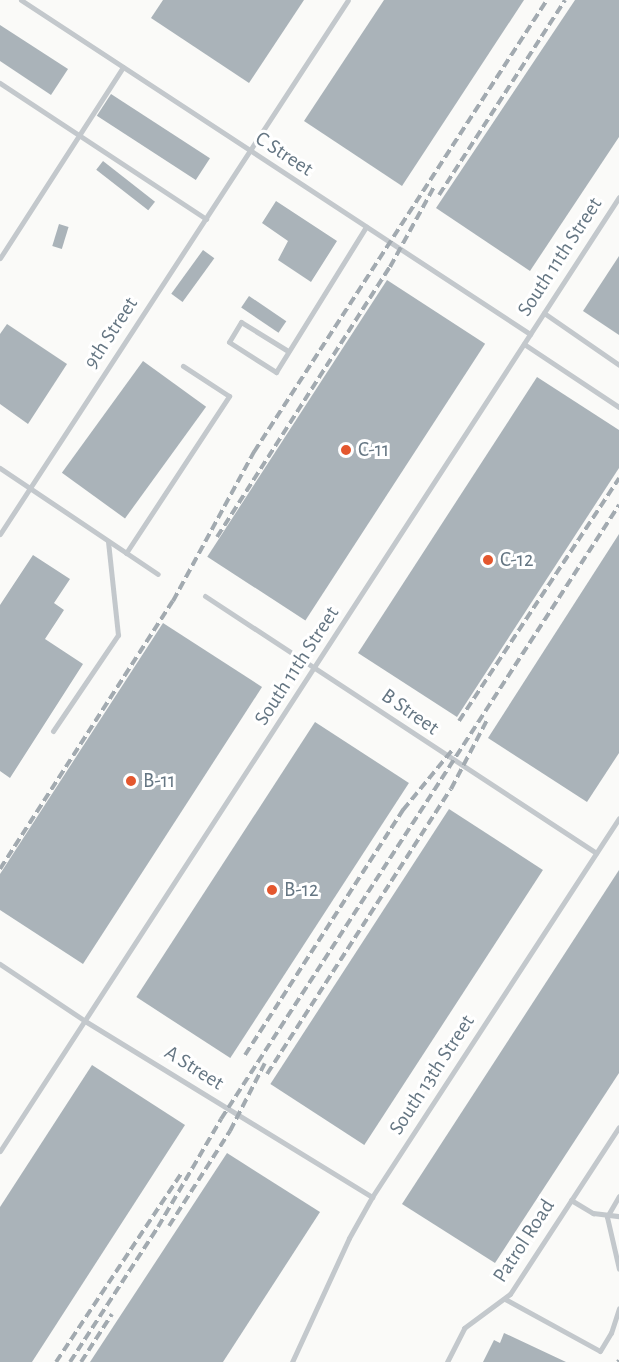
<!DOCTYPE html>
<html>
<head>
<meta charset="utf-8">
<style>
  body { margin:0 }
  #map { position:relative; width:619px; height:1362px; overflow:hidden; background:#fafaf8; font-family:"Alegreya Sans",sans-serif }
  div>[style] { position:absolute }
  .building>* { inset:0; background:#aab3b9; transform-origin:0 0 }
  .lane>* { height:5px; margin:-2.5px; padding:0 2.5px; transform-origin:2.5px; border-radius:2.5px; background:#c3c8cc }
  .rail>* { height:4px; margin-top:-2px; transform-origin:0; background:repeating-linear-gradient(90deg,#a2aab0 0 9px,transparent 0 13.5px) }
  .dots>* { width:16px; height:16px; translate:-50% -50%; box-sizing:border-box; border:3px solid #fff; border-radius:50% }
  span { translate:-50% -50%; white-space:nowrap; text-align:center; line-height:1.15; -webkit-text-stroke:6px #fff; paint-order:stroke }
  .street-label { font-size:21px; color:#657683 }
  .poi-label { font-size:21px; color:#657683 }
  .left { translate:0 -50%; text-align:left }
</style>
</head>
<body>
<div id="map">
  <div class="building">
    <i style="clip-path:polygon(163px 0,304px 0,249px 83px,151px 18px)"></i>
    <i style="clip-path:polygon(384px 0,524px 0,402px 186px,304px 121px)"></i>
    <i style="clip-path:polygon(575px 0,619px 0,619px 137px,530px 271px,436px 208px)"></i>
    <i style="clip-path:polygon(0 25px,68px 69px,51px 95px,0 61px)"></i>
    <i style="left:111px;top:94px;width:118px;height:26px;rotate:33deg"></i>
    <i style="left:103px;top:161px;width:66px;height:11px;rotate:38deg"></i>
    <i style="clip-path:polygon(276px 201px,337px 241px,311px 282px,278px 260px,288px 241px,262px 223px)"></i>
    <i style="left:59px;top:224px;width:10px;height:23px;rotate:17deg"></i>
    <i style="left:203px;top:250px;width:14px;height:54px;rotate:36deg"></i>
    <i style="clip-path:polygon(619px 256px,619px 335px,583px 311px)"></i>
    <i style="left:387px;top:280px;width:117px;height:330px;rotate:33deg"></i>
    <i style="left:249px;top:296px;width:45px;height:14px;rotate:34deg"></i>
    <i style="clip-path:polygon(7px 324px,67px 364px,28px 424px,0 404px,0 334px)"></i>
    <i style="left:143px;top:361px;width:78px;height:138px;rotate:36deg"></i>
    <i style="clip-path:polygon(537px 377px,619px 430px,619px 468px,457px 717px,358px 653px)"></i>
    <i style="clip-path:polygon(619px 534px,619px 753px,587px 802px,488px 738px)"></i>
    <i style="clip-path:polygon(33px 555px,70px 579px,54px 603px,64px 610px,45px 639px,83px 664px,10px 778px,0 771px,0 605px)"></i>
    <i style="clip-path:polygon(163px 623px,262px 687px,83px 964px,0 910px,0 874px)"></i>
    <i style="left:315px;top:722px;width:112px;height:328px;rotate:33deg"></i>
    <i style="left:449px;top:809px;width:112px;height:328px;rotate:33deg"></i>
    <i style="clip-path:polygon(619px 870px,619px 1073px,495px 1263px,402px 1204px)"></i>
    <i style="clip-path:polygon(92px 1065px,185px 1125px,32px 1362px,0 1362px,0 1207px)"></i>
    <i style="clip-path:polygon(227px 1153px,320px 1212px,223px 1362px,90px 1362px)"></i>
    <i style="clip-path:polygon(504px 1333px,566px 1362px,483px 1362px,494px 1340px,500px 1343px)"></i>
  </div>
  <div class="lane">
    <i style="left:21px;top:0;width:609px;rotate:33.27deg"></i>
    <i style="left:0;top:83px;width:247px;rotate:33.4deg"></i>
    <i style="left:0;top:258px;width:227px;rotate:-57.2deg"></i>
    <i style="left:544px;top:313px;width:91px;rotate:34.7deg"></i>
    <i style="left:524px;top:344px;width:114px;rotate:33.6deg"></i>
    <i style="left:288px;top:351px;width:55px;rotate:-148.3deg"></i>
    <i style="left:241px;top:322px;width:23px;rotate:121deg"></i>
    <i style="left:229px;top:342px;width:56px;rotate:32.6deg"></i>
    <i style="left:276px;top:372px;width:171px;rotate:-58.2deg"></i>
    <i style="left:0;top:468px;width:190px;rotate:33.9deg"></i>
    <i style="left:0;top:534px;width:637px;rotate:-56.91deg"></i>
    <i style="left:126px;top:553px;width:188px;rotate:-56.7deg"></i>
    <i style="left:229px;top:396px;width:55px;rotate:-146.9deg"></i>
    <i style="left:205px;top:596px;width:468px;rotate:33.3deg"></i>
    <i style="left:53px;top:731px;width:116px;rotate:-55.9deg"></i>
    <i style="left:118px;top:635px;width:94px;rotate:-96.1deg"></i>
    <i style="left:0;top:964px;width:102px;rotate:33.8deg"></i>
    <i style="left:85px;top:1021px;width:337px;rotate:31.5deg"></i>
    <i style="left:0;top:1151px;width:1137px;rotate:-57.02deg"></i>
    <i style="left:619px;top:1196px;width:24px;rotate:120deg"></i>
    <i style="left:607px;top:1217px;width:53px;rotate:77deg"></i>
    <i style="left:571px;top:1200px;width:26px;rotate:31deg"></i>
    <i style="left:593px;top:1213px;width:26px;rotate:7deg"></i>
    <i style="left:505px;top:1299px;width:108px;rotate:28.7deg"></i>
    <i style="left:600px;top:1351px;width:21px;rotate:-59deg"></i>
    <i style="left:611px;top:1333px;width:26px;rotate:-72deg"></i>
    <i style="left:292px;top:1362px;width:136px;rotate:-65.3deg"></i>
    <i style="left:349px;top:1238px;width:47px;rotate:-60.7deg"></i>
    <i style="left:372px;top:1197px;width:452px;rotate:-56.9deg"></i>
    <i style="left:447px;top:1362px;width:38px;rotate:-63deg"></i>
    <i style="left:464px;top:1328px;width:57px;rotate:-36.5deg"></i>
    <i style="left:510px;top:1294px;width:199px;rotate:-56.9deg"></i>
  </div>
  <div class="rail">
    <i style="left:439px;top:195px;width:232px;rotate:-57.1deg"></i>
    <i style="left:217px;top:537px;width:321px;rotate:-57.4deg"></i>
    <i style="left:390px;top:267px;width:91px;rotate:-61.2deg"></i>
    <i style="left:459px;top:721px;width:291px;rotate:-56.6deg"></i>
    <i style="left:0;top:869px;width:319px;rotate:-57.2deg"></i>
    <i style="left:173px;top:601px;width:170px;rotate:-61.5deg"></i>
    <i style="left:254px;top:452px;width:539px;rotate:-57.05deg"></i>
    <i style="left:245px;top:1055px;width:292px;rotate:-57.2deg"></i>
    <i style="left:403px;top:810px;width:80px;rotate:-50.6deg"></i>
    <i style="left:267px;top:1074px;width:339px;rotate:-57.2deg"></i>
    <i style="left:451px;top:789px;width:78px;rotate:-62.4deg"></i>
    <i style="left:169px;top:1226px;width:113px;rotate:-57.3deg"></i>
    <i style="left:230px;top:1131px;width:76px;rotate:-62.8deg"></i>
    <i style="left:56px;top:1362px;width:228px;rotate:-56.4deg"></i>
    <i style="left:70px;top:1362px;width:161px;rotate:-56.9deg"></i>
    <i style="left:158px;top:1227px;width:125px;rotate:-59.7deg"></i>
    <i style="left:221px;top:1119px;width:732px;rotate:-57.05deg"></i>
    <i style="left:81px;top:1362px;width:57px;rotate:-57.1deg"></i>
    <i style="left:618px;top:1362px;width:2px;rotate:-63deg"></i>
  </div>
  <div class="dots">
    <i style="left:346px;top:450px;background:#e4572e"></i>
    <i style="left:488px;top:560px;background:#e4572e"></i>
    <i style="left:131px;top:781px;background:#e4572e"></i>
    <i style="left:272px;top:890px;background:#e4572e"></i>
  </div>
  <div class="street-label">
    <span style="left:284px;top:154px;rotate:33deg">C Street</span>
    <span style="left:560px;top:257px;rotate:-57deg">South 11th Street</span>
    <span style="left:111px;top:333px;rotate:-57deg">9th Street</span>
    <span style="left:297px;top:666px;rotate:-57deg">South 11th Street</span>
    <span style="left:410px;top:712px;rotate:35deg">B Street</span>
    <span style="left:194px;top:1068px;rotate:32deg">A Street</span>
    <span style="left:432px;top:1075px;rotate:-57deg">South 13th Street</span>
    <span style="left:524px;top:1241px;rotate:-57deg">Patrol Road</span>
  </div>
  <div class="poi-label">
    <span class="left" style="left:358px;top:450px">C-11</span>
    <span class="left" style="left:500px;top:560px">C-12</span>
    <span class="left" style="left:143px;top:781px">B-11</span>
    <span class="left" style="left:284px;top:890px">B-12</span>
  </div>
</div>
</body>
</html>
